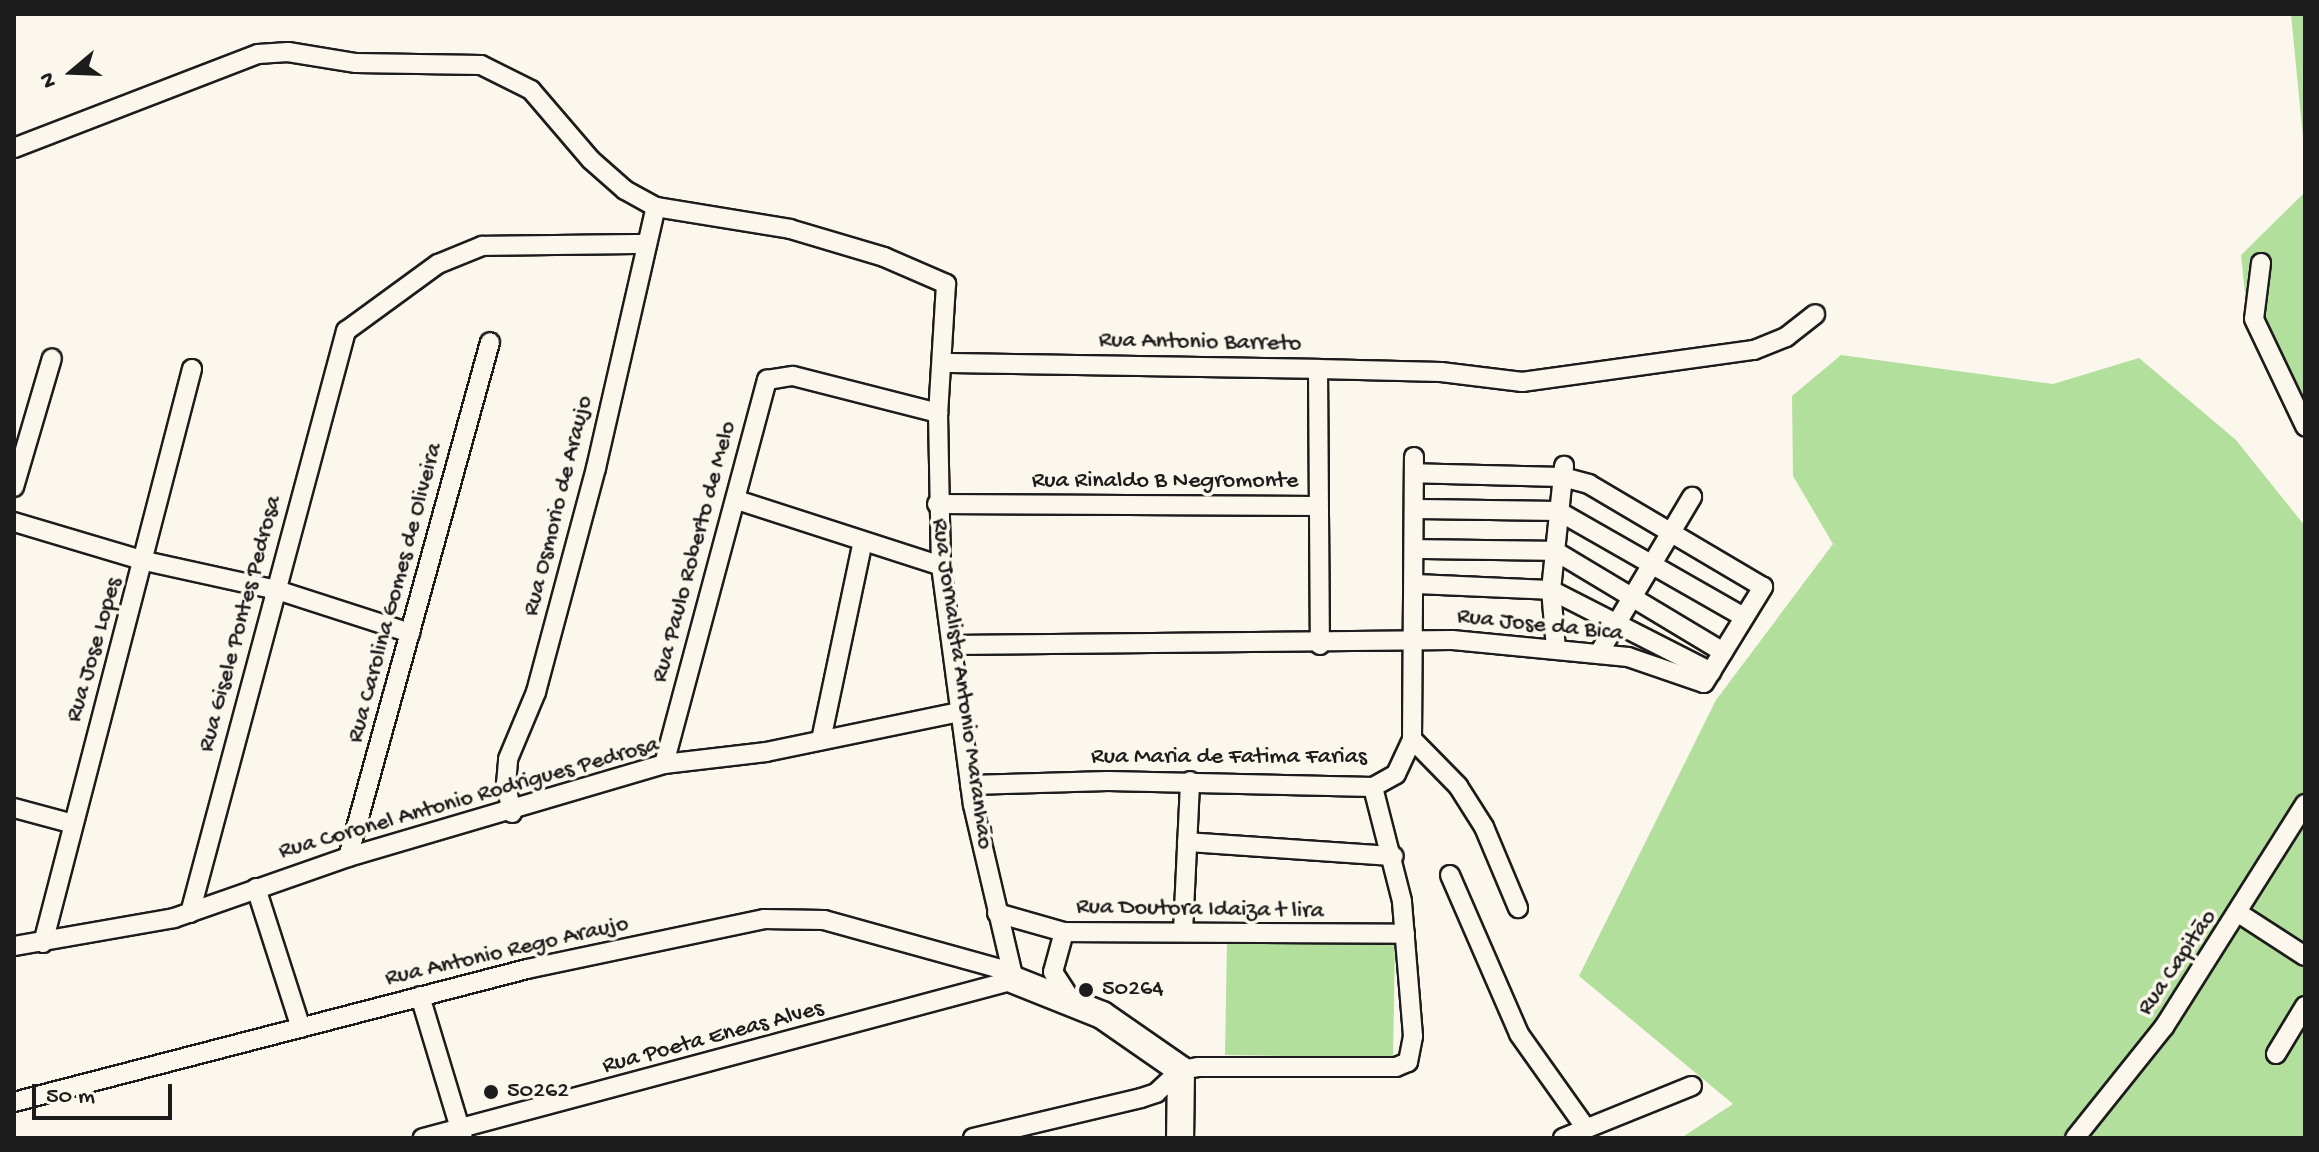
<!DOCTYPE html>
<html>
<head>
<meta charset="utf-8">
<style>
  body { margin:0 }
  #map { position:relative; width:2319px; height:1152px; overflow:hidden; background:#fbf7ec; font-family:"Gochi Hand",sans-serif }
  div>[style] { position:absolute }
  .green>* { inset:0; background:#b3df9d; transform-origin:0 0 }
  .roads { filter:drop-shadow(2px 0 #1c1c1c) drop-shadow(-2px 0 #1c1c1c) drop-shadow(0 2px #1c1c1c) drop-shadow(0 -2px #1c1c1c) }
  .street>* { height:18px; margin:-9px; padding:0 9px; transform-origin:9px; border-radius:9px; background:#fbf7ec }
  .secondary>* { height:26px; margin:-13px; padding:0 13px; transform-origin:13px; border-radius:13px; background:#fbf7ec }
  .dots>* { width:22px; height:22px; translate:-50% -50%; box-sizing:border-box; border:4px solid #fbf7ec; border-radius:50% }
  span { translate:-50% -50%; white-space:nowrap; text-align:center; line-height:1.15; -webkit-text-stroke:7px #fbf7ec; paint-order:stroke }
  .street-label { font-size:24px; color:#1c1c1c }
  .poi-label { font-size:24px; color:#1c1c1c }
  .left { translate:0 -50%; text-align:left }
  .frame { position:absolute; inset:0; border:16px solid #1c1c1c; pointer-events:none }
  .north { position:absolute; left:32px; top:32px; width:80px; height:80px; -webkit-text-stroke:6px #fbf7ec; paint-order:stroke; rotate:251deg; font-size:22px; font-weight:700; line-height:32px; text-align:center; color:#1c1c1c }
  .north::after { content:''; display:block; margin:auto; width:28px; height:36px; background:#1c1c1c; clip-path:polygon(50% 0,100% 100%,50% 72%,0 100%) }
  .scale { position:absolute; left:32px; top:1084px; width:140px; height:36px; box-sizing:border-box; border:4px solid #1c1c1c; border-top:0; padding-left:10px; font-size:24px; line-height:28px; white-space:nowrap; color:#1c1c1c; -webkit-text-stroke:6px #fbf7ec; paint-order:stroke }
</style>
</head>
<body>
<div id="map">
  <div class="green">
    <i style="clip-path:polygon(2291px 14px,2305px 14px,2305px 158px)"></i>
    <i style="clip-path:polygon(2305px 192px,2305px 432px,2247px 313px,2241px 255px)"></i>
    <i style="clip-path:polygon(1841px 355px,2053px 384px,2139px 358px,2236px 440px,2305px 526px,2305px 1138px,1681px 1138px,1733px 1104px,1579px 976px,1716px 700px,1833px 544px,1793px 476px,1792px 396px)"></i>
    <i style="left:1227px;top:941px;width:168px;height:114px;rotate:1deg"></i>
  </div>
  <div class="roads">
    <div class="street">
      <i style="left:14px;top:148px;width:261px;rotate:-21.1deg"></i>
      <i style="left:258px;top:54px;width:30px;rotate:-4deg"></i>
      <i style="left:288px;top:52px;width:69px;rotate:9.2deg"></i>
      <i style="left:356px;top:63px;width:125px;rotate:0.9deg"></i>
      <i style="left:481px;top:65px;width:56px;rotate:26.6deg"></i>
      <i style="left:531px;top:90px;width:92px;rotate:49.4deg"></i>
      <i style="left:591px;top:160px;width:45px;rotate:41.4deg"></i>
      <i style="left:625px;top:190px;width:35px;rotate:29deg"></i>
      <i style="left:656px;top:207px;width:136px;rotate:9.3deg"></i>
      <i style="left:790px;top:229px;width:98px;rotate:16.6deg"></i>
      <i style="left:884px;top:257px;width:68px;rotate:23.5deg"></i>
      <i style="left:946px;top:284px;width:129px;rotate:93.5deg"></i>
      <i style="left:938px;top:413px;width:153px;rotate:88.9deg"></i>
      <i style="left:941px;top:566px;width:241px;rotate:82.4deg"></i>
      <i style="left:973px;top:805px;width:180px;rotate:76.8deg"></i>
      <i style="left:1014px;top:980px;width:612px;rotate:165.03deg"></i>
      <i style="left:2261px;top:263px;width:56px;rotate:97.1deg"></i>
      <i style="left:2254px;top:319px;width:119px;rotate:64.5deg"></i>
      <i style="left:944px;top:363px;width:374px;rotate:0.9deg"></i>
      <i style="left:1318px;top:369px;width:276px;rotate:89.6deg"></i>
      <i style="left:1318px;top:369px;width:123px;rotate:1.4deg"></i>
      <i style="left:1441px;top:372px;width:82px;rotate:7deg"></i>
      <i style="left:1522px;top:382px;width:234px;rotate:-7.9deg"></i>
      <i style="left:1754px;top:350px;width:35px;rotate:-22deg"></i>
      <i style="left:1786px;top:337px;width:37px;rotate:-38deg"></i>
      <i style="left:14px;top:487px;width:134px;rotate:-73.6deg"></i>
      <i style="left:737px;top:500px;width:214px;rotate:17.9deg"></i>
      <i style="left:937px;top:504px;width:381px;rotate:0.3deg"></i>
      <i style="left:1414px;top:509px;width:144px;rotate:0.8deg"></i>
      <i style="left:1558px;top:511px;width:214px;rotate:29.7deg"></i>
      <i style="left:14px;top:522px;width:137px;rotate:16.6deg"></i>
      <i style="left:145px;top:561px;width:135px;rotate:12.4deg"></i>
      <i style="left:277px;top:590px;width:140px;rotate:17.9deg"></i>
      <i style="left:1415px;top:549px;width:140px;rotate:0.8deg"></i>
      <i style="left:1555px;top:551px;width:196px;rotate:31deg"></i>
      <i style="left:1414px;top:584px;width:137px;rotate:2.5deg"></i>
      <i style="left:1551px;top:590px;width:180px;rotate:27.1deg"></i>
      <i style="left:952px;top:645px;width:500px;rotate:-0.57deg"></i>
      <i style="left:1452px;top:640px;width:177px;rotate:5.5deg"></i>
      <i style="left:1628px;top:657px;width:80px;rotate:18.9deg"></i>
      <i style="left:1704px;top:683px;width:113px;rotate:-58.4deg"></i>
      <i style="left:1763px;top:587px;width:202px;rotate:-149.4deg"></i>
      <i style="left:1589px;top:484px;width:28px;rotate:-165deg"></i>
      <i style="left:1562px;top:477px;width:148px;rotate:-178.5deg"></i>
      <i style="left:1556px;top:649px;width:59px;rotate:-94.8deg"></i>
      <i style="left:1551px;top:590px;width:125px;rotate:-84deg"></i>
      <i style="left:1599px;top:653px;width:182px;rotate:-59.2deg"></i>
      <i style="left:1412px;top:739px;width:66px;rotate:45.6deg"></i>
      <i style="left:1458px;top:786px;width:49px;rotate:57.6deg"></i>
      <i style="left:1484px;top:827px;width:88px;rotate:67.2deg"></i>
      <i style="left:821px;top:740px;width:203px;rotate:-78.1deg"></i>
      <i style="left:664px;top:764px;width:398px;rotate:-75deg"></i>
      <i style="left:767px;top:380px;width:26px;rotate:-9deg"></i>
      <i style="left:793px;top:376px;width:150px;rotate:14.3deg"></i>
      <i style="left:970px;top:785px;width:138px;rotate:-1.7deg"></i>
      <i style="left:1108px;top:781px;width:265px;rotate:1.3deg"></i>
      <i style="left:1373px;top:787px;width:26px;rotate:-29deg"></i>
      <i style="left:1396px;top:774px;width:38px;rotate:-65deg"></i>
      <i style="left:1412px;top:739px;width:282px;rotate:-89.6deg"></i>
      <i style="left:14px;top:808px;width:58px;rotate:15deg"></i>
      <i style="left:512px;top:813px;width:30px;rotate:-102deg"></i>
      <i style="left:506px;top:784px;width:25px;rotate:-85deg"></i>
      <i style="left:508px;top:759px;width:73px;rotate:-67.3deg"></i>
      <i style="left:536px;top:692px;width:232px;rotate:-75deg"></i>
      <i style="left:596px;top:468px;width:268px;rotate:-77.1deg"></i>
      <i style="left:1187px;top:842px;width:207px;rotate:3.9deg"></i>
      <i style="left:348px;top:857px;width:534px;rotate:-74.58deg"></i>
      <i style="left:1450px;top:875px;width:173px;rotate:66.5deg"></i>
      <i style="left:1519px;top:1034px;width:114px;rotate:54.6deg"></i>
      <i style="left:256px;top:888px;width:147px;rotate:72.2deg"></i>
      <i style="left:190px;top:913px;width:603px;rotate:-75deg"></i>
      <i style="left:346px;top:331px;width:114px;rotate:-36.1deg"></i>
      <i style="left:438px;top:264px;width:48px;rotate:-22.2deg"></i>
      <i style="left:482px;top:246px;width:165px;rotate:-0.7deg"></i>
      <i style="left:997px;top:913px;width:70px;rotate:15.8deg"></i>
      <i style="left:1064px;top:932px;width:341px;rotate:0.3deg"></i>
      <i style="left:2240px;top:914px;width:77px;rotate:32.9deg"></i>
      <i style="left:1064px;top:932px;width:41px;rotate:105.4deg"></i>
      <i style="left:1053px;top:972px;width:33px;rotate:57deg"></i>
      <i style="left:1183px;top:932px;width:151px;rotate:-87.3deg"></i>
      <i style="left:43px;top:943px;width:593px;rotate:-75.45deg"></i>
      <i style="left:14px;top:946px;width:162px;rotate:-9.9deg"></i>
      <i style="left:174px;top:918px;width:184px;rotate:-19.3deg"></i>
      <i style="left:348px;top:857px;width:329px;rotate:-16.4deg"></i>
      <i style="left:664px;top:764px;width:103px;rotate:-6.7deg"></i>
      <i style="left:766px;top:752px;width:198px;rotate:-11.7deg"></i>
      <i style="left:420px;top:996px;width:148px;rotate:73.2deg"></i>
      <i style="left:2276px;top:1054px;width:56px;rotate:-58.9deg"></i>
      <i style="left:14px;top:1102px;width:530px;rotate:-14.53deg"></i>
      <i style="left:527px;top:969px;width:242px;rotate:-11.9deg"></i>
      <i style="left:764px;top:919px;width:60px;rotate:1deg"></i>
      <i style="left:824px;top:920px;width:195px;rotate:15.5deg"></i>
      <i style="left:973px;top:1138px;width:173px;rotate:-13.4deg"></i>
      <i style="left:1141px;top:1098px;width:16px;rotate:-18deg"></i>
      <i style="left:1156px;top:1093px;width:34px;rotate:-43deg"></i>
      <i style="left:1181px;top:1070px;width:17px;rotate:-10deg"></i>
      <i style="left:1198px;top:1067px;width:198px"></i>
      <i style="left:1396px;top:1067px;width:13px;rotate:-23deg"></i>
      <i style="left:1408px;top:1062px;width:26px;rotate:-79deg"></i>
      <i style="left:1413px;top:1036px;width:135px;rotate:-94.7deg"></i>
      <i style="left:1402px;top:901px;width:118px;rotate:-104.3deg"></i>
      <i style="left:1563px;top:1138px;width:139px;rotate:-22deg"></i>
      <i style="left:2075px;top:1138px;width:142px;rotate:-51.3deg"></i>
      <i style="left:2164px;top:1027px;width:264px;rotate:-57.7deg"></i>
    </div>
    <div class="secondary">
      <i style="left:1014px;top:980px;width:95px;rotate:21.7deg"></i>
      <i style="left:1102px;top:1015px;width:96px;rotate:34.8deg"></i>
      <i style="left:1181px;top:1070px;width:68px;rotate:90.8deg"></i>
    </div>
  </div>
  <div class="dots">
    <i style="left:1086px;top:990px;background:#1c1c1c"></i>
    <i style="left:491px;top:1092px;background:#1c1c1c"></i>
  </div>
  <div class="street-label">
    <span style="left:1200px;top:343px;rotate:1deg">Rua Antonio Barreto</span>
    <span style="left:1165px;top:482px">Rua Rinaldo B Negromonte</span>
    <span style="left:559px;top:506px;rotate:-76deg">Rua Osmorio de Araujo</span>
    <span style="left:695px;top:552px;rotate:-75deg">Rua Paulo Roberto de Melo</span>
    <span style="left:396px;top:593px;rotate:-75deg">Rua Carolina Gomes de Oliveira</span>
    <span style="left:241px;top:624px;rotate:-75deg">Rua Gisele Pontes Pedrosa</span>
    <span style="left:1540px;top:626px;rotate:6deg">Rua Jose da Bica</span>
    <span style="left:95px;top:650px;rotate:-74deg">Rua Jose Lopes</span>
    <span style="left:961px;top:684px;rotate:82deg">Rua Jornalista Antonio Maranhão</span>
    <span style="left:1229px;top:758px">Rua Maria de Fatima Farias</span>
    <span style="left:469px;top:799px;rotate:-16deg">Rua Coronel Antonio Rodrigues Pedrosa</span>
    <span style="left:1200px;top:910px;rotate:1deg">Rua Doutora Idaiza t lira</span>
    <span style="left:507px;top:952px;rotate:-13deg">Rua Antonio Rego Araujo</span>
    <span style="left:2178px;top:963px;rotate:-56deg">Rua Capitão</span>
    <span style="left:713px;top:1038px;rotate:-15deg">Rua Poeta Eneas Alves</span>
  </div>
  <div class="poi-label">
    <span class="left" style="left:1102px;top:990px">50264</span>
    <span class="left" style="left:507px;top:1092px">50262</span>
  </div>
  <div class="frame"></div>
  <div class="north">N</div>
  <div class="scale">50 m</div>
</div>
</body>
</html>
